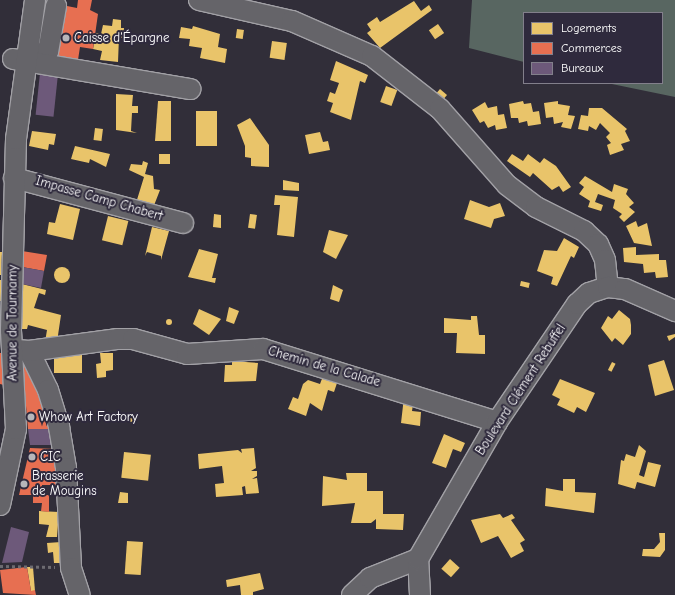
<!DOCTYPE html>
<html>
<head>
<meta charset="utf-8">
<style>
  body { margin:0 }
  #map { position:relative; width:675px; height:595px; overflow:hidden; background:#312e39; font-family:"Comic Neue",sans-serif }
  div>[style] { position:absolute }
  .green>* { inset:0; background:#586661 }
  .homes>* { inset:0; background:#e9c46a; transform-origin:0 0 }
  .round { border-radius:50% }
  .shops>* { inset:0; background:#e76f51 }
  .offices>* { inset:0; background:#6d597a; transform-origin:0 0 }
  .path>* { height:2.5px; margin-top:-1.25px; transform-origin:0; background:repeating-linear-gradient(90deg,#6d6b71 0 3px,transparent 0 6px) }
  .roads { filter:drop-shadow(1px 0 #a2a1a6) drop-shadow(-1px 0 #a2a1a6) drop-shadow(0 1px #a2a1a6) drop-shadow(0 -1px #a2a1a6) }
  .minor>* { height:20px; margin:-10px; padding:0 10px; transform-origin:10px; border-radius:10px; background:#656469 }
  .dots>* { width:11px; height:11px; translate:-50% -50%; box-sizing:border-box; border:2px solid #2f2a3d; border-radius:50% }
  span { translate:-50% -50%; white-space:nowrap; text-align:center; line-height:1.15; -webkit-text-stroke:4px #2f2a3d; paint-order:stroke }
  .poi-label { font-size:13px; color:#fff }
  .left { translate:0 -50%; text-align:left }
  .street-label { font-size:13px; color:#fff }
  .legend { position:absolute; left:523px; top:12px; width:140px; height:72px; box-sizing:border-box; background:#2f2a3d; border:1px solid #827f8b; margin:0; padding:5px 7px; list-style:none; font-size:12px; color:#fff }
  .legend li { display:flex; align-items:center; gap:8px; height:20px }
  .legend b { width:20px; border:1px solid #827f8b }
</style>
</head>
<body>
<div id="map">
  <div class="green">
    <i style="clip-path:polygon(472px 0,675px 0,675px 97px,607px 83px,662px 83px,662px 13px,524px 13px,524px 62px,469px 48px)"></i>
  </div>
  <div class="homes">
    <i style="clip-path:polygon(414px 1px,421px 11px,429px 5px,432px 10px,380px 48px,367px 33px,371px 30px,367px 24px,377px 17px,380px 22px)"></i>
    <i style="clip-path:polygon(113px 19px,121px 20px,121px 28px,124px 28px,123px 38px,119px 37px,118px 62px,100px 60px,102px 51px,93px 49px,96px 33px,101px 34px,103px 25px,112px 26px)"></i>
    <i style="left:438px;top:24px;width:11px;height:11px;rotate:56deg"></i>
    <i style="clip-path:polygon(193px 26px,220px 34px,218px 47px,227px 49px,225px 63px,200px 58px,202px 48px,189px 46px,190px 39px,179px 38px,181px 27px,192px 29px)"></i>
    <i style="left:237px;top:29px;width:7px;height:9px;rotate:8deg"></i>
    <i style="left:272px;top:41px;width:15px;height:17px;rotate:8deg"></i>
    <i style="clip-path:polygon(336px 61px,368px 75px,365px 83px,360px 81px,351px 120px,330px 112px,333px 103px,327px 101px,330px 92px,335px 94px,339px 83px,330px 80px)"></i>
    <i style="left:386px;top:86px;width:12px;height:17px;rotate:20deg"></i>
    <i style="clip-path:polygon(440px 89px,447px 95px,442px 101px,434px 96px)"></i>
    <i style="clip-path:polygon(116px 94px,133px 95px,132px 106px,138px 106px,138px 113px,132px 113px,131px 131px,137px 133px,116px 130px)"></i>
    <i style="clip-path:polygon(158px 101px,171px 101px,171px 141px,155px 141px)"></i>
    <i style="clip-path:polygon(523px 101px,524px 104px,531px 103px,533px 112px,539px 111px,541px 124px,528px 126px,527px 121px,519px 123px,518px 118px,511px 118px,509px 104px)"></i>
    <i style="clip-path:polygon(558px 101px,558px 104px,570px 106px,568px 115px,575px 116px,571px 129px,561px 127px,563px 122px,554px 124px,553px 117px,546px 118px,544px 103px)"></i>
    <i style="clip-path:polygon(485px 102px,488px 108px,497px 106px,498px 115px,504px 114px,507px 128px,496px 130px,495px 125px,488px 128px,484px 121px,480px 123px,472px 110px)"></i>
    <i style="clip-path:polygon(589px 108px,602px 108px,627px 129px,625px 131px,630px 141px,621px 144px,624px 150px,610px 155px,607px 145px,611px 143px,606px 137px,610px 133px,600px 123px,596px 130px,589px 126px,588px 131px,578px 129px,581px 115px,588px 116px)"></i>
    <i style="left:196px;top:111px;width:21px;height:35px"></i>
    <i style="clip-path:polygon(250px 118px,269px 145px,269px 167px,251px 166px,251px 158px,245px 157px,245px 146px,237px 125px)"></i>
    <i style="left:95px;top:128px;width:8px;height:12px;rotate:7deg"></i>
    <i style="clip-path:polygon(32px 131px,56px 134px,54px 145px,49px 144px,48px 150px,29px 146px)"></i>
    <i style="clip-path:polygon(320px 132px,323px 142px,328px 141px,330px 150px,309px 154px,305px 135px)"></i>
    <i style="clip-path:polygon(75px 146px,110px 154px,106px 167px,90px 159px,89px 163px,71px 159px)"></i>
    <i style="left:159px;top:154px;width:11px;height:10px"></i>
    <i style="clip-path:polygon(512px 154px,523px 161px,528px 154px,540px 163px,544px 158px,556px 166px,571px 187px,563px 192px,559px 186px,552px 190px,533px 173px,530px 177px,507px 161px)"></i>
    <i style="clip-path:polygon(143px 161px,148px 163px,145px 174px,153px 176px,154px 189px,160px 190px,153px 208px,136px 203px,144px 177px,129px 170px,131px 164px,142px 165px)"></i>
    <i style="clip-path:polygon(585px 176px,612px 192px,614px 184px,628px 189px,626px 194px,634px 203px,629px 207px,635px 212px,624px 222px,619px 217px,622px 214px,613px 208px,615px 200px,598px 194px,595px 202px,603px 205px,601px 211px,588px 207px,590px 201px,579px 194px,584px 187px,579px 183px)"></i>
    <i style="clip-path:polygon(283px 180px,299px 183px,299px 191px,283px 190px)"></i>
    <i style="clip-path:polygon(275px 195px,298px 197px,294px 237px,277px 235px,280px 205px,274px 205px)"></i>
    <i style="clip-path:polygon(470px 200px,489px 207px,500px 203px,505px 216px,494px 219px,491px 228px,464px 219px)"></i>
    <i style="clip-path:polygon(60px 204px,80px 209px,73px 240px,47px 234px,49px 222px,55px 223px)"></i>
    <i style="clip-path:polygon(214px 214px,221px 215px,221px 228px,213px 227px)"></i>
    <i style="left:250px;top:214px;width:7px;height:14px;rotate:8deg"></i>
    <i style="left:108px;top:216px;width:21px;height:25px;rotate:14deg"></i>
    <i style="clip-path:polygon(636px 221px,638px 227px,647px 223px,652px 246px,634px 243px,626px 226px)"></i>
    <i style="clip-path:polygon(152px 227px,169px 231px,161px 260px,161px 256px,147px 252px,145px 256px)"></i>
    <i style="clip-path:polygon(329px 230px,348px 235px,336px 259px,323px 252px)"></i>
    <i style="clip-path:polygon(564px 238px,579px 247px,574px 258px,571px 256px,557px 286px,551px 284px,553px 277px,537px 271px,544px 250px,557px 251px)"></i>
    <i style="clip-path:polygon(636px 247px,636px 255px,659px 254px,659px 260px,666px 260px,668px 277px,656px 278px,655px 272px,644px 273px,643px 264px,624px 262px,623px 248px)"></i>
    <i style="clip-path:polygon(199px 249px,218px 254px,212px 278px,216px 278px,215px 283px,188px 277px)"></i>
    <i style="clip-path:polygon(0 252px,2px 252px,1px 275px,0 275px)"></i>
    <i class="round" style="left:54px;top:267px;width:16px;height:16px"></i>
    <i style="left:0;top:280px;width:1px;height:21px"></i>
    <i style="left:521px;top:281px;width:9px;height:5px;rotate:13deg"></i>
    <i style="clip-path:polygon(22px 284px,46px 290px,45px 295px,39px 293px,34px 308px,61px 315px,57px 342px,45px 342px,47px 330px,28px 325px,27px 329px,20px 329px)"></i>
    <i style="clip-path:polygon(333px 285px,343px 290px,339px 302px,330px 299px)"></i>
    <i style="clip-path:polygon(229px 307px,239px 311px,234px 324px,226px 321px)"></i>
    <i style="clip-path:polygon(199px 309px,221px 319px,209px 335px,193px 324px)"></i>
    <i style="clip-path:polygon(619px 310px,630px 319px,631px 325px,631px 334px,623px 345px,615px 338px,612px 342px,601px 328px,608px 316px,612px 319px)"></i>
    <i style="clip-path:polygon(471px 316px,477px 316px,479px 335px,485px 335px,485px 354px,456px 353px,457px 333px,444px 333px,444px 318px,471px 320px)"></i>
    <i class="round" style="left:166px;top:319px;width:6px;height:6px"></i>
    <i style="clip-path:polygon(675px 334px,675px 337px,669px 341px,667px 336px)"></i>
    <i style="left:82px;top:351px;width:22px;height:28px;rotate:90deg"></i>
    <i style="clip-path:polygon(100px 353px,113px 353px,113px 370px,106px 371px,106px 377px,97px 378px,96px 364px,101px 363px)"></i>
    <i style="clip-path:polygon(664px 360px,674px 390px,655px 396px,648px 365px)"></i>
    <i style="clip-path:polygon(232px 361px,258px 363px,256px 381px,224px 382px,225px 365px,232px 365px)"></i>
    <i style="left:612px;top:362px;width:4px;height:9px;rotate:27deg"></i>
    <i style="clip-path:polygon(323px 376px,338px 380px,334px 392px,328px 390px,322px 411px,310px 403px,306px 416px,288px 409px,293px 397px,298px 399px,303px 384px,308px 380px,320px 384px)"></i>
    <i style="clip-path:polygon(560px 379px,595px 393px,586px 412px,577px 407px,574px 413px,557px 405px,560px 399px,552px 395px)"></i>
    <i style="clip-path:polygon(404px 397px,414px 398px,412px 411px,421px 412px,420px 426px,401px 423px)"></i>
    <i style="clip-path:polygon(123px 416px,133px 417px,133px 422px,124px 421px)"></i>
    <i style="clip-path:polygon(444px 434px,465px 443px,461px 452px,453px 449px,446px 468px,432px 463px)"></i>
    <i style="clip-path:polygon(639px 445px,646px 451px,639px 475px,644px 477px,648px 462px,661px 465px,655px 487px,637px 482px,635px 489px,618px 484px,621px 460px,624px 461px,626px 454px,635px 457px)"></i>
    <i style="clip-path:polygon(254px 448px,256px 468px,251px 471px,257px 471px,257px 476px,252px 479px,257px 478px,259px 493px,246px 494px,245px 486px,242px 487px,243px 495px,216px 497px,215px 484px,224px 483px,222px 466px,199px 469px,198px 454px,238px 450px,242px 453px,241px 449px)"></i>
    <i style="left:124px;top:452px;width:27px;height:26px;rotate:6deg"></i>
    <i style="clip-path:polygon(346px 473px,367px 473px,367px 491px,383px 491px,383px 514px,404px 514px,403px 530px,376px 529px,376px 519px,371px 523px,351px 523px,355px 503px,322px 506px,323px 476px,347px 480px)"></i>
    <i style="clip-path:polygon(563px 479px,575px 479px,575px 492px,596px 493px,594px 513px,545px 506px,546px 488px,563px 491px)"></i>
    <i style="clip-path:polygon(120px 492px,128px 493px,128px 503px,118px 503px)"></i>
    <i style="clip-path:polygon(39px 511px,59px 512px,57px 537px,46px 537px,49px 525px,39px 524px)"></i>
    <i style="clip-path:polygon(500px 514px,503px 518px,512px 514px,515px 518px,511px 520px,525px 540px,520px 543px,524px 551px,511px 558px,498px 536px,481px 543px,471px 520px)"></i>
    <i style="clip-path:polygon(659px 533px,665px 533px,665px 550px,660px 557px,642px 556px,643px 549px,654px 549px,660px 542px)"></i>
    <i style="left:127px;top:541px;width:16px;height:33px;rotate:4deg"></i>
    <i style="clip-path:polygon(61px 542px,62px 563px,54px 563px,53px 552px,48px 553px,47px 543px)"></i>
    <i style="left:450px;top:559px;width:13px;height:13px;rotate:42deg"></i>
    <i style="clip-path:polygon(27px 567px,33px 567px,35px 591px,31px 591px)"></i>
    <i style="clip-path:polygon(260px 573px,264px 589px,253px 592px,253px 595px,241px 595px,240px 585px,227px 587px,226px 580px)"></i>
  </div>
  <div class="shops">
    <i style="clip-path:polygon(78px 0,92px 0,90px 10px,98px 14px,93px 49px,80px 47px,78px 60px,53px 56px,62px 5px,77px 8px)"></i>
    <i style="clip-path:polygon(22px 251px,47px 255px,44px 271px,22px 267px)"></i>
    <i style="clip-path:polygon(0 353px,2px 353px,4px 385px,0 384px)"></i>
    <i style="clip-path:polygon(22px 359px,25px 359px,53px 429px,28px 429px)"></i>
    <i style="clip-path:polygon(30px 448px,56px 449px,58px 485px,42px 485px,42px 495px,49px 495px,49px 512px,41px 511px,42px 503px,33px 503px,33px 495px,19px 495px)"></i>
    <i style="clip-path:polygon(27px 567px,31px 591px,35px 590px,36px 595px,3px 593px,0 570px)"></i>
  </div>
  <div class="offices">
    <i style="left:40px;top:73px;width:18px;height:42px;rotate:6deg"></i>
    <i style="clip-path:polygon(22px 267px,44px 271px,41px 288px,22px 284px)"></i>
    <i style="clip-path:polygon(28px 429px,53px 429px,56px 445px,30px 445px)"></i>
    <i style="clip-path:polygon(11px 527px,29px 532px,22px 562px,2px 563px)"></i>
  </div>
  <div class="path">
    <i style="left:0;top:566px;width:55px;rotate:1deg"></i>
  </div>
  <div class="roads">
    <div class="minor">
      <i style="left:199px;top:0;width:95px;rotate:12.7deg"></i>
      <i style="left:292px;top:21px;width:87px;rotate:23.6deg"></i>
      <i style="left:372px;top:56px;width:86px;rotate:37.9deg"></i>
      <i style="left:440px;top:109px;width:101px;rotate:48.6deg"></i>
      <i style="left:507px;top:185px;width:36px;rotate:37deg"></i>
      <i style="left:536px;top:207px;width:54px;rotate:26.6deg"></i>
      <i style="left:584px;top:231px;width:19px;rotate:43deg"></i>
      <i style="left:598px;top:244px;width:17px;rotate:66deg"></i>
      <i style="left:605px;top:260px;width:27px;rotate:84deg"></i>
      <i style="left:25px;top:56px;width:23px;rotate:-10deg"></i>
      <i style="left:48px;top:52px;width:47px;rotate:-80.1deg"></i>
      <i style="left:13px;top:59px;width:180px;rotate:9.6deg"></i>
      <i style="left:14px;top:178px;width:175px;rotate:14.9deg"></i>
      <i style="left:17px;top:350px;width:12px;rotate:5deg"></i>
      <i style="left:29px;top:351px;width:43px;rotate:64deg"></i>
      <i style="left:48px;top:390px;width:39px;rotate:73deg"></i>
      <i style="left:59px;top:427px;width:42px;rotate:80.3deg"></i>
      <i style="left:66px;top:468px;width:100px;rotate:87.1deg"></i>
      <i style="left:71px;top:568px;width:28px;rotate:72deg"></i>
      <i style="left:29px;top:351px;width:90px;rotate:-7.7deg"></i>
      <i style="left:118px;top:339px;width:15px"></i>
      <i style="left:133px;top:339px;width:56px;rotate:15.5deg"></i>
      <i style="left:187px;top:354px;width:76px;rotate:-3.8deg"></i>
      <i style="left:263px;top:349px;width:245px;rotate:17.3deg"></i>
      <i style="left:0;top:505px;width:78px;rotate:-78.1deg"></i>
      <i style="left:16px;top:429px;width:99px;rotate:-92.9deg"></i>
      <i style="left:11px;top:330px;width:191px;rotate:-88.5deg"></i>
      <i style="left:16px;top:139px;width:140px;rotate:-82.2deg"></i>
      <i style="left:352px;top:595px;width:25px;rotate:-43deg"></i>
      <i style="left:370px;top:578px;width:52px;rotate:-21.6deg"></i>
      <i style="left:420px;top:595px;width:36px;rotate:-93deg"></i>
      <i style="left:418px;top:559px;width:158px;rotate:-60deg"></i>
      <i style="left:497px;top:422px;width:143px;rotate:-55.9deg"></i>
      <i style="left:577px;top:304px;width:16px;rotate:-43deg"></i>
      <i style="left:589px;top:293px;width:20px;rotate:-18deg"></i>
      <i style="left:608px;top:287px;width:17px;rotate:7deg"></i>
      <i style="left:625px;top:289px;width:55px;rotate:23.7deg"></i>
    </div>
  </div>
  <div class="dots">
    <i style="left:66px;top:38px;background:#b7b6ba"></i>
    <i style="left:31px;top:417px;background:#b7b6ba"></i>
    <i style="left:32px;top:457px;background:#b7b6ba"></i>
    <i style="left:24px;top:484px;background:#b7b6ba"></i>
  </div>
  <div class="poi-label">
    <span class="left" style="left:74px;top:38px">Caisse d'Épargne</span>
    <span class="left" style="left:39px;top:417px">Whow Art Factory</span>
    <span class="left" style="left:40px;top:457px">CIC</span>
    <span class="left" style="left:32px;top:484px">Brasserie<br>de Mougins</span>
  </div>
  <div class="street-label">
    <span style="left:99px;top:199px;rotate:16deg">Impasse Camp Chabert</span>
    <span style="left:13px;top:323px;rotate:-90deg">Avenue de Tournamy</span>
    <span style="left:324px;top:367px;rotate:16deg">Chemin de la Calade</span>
    <span style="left:521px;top:390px;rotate:-57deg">Boulevard Clément Rebuffel</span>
  </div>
  <ul class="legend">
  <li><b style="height:11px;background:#e9c46a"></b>Logements</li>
  <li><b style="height:11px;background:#e76f51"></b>Commerces</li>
  <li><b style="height:11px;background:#6d597a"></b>Bureaux</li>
  </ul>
</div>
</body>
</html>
